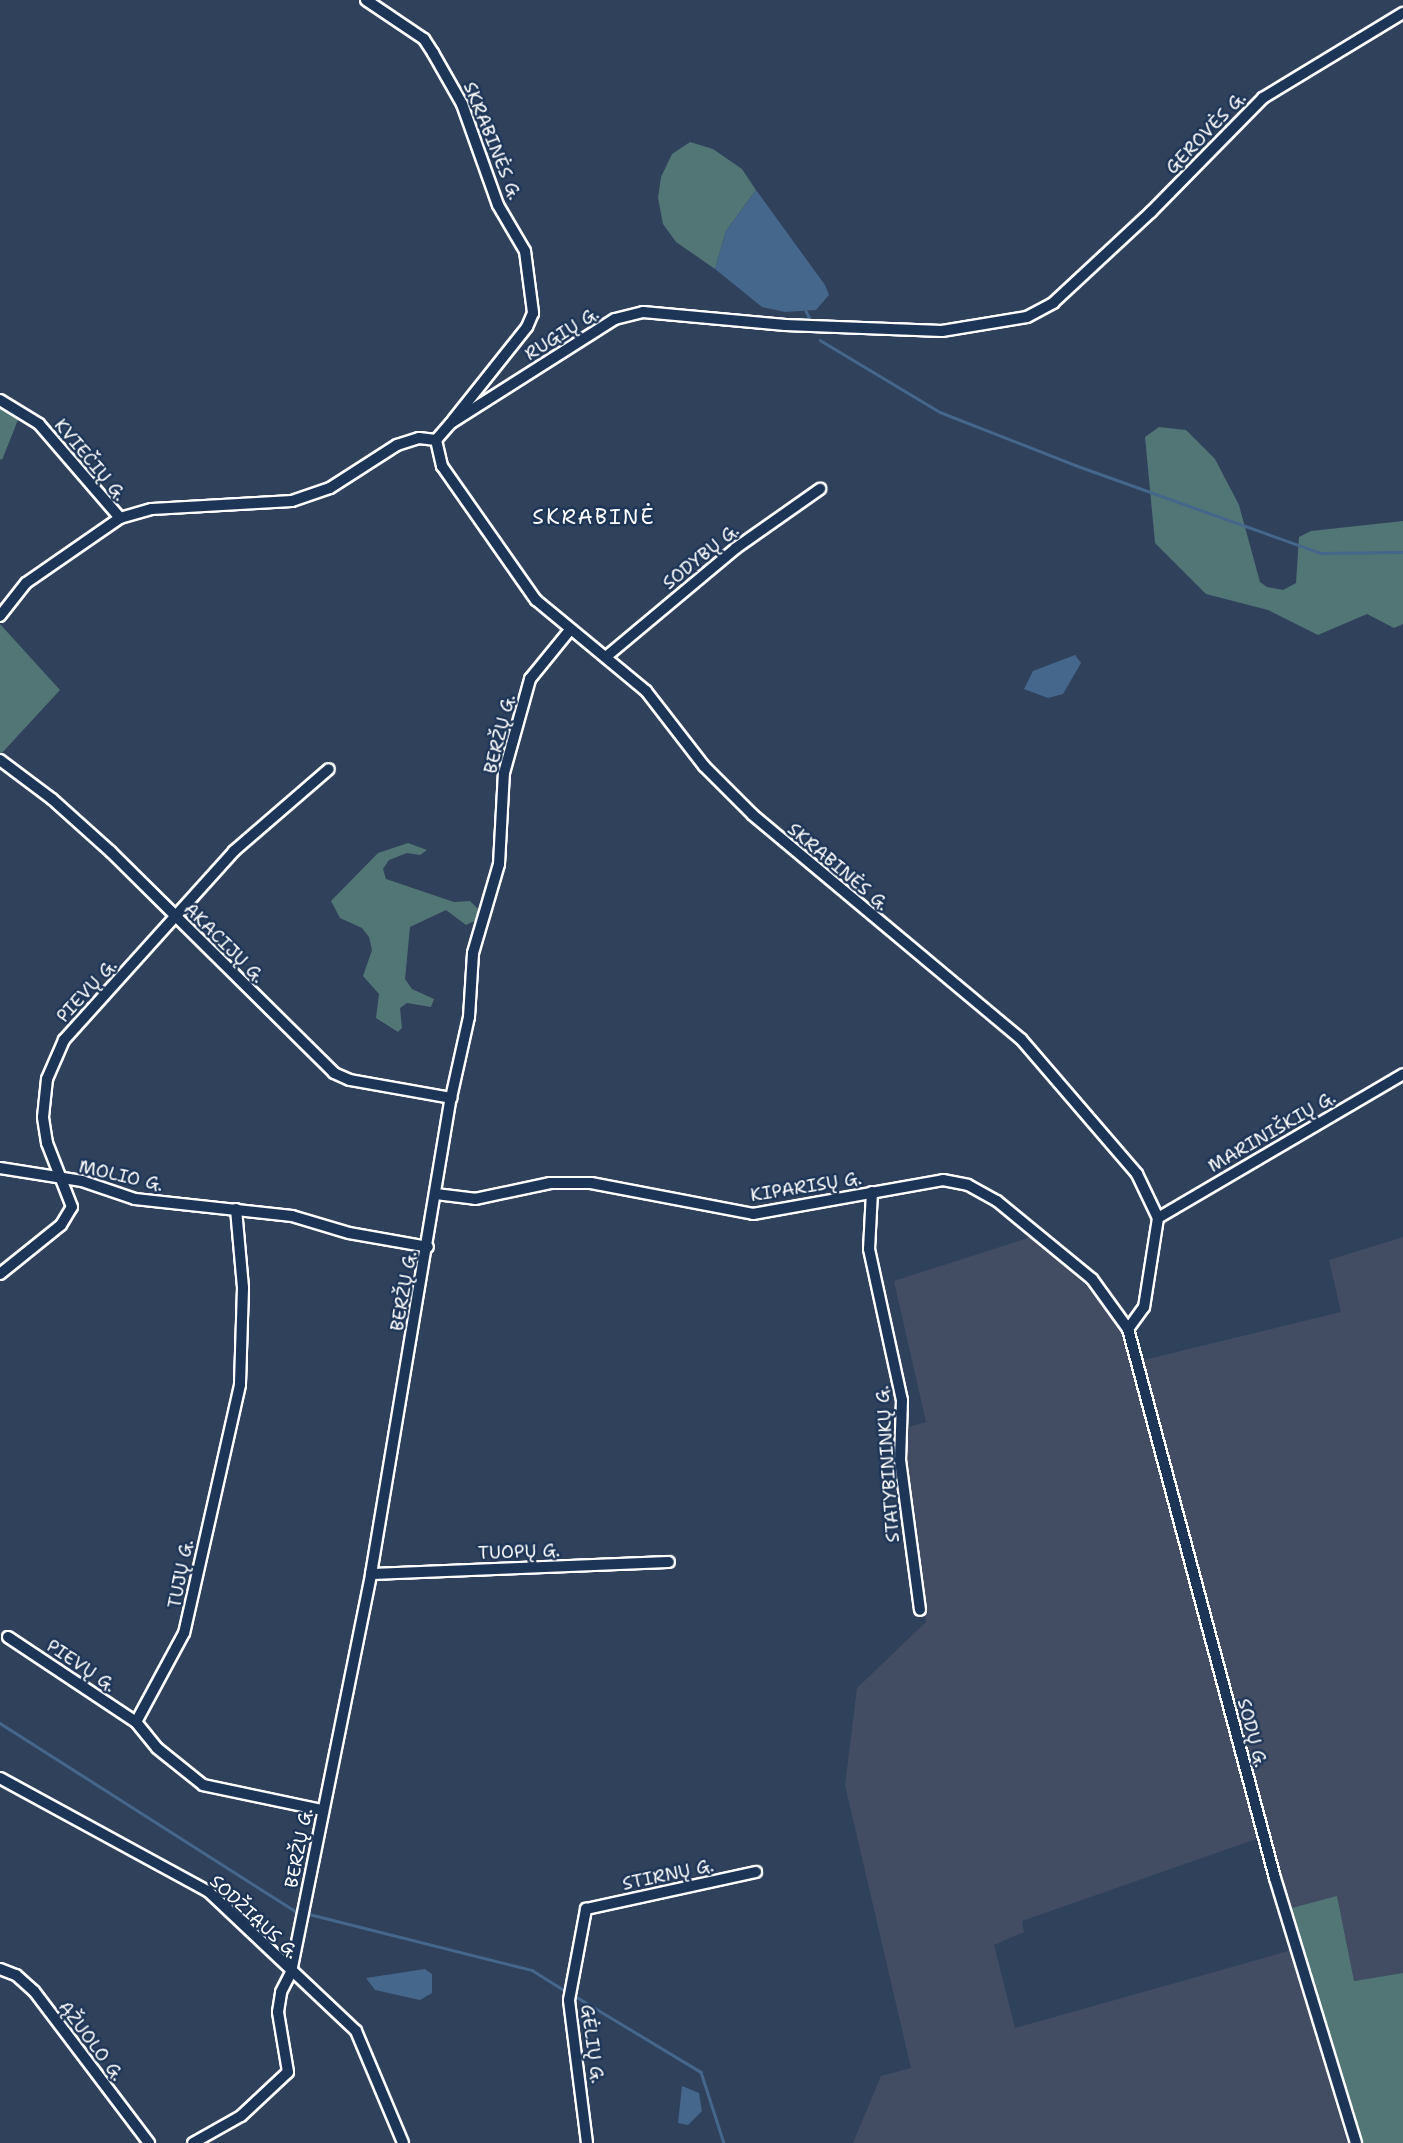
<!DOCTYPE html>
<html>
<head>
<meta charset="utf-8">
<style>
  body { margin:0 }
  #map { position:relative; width:1403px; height:2143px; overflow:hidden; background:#30415c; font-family:"Shantell Sans",sans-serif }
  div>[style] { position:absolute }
  .built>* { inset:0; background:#424d63 }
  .green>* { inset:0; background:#527575 }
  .water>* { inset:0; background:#46678c }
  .stream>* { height:2.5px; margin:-1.25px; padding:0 1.25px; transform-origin:1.25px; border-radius:1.25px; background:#46678c }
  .roads { filter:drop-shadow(2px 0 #fff) drop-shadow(-2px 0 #fff) drop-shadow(0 2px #fff) drop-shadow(0 -2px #fff) }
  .minor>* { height:10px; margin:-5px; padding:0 5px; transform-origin:5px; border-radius:5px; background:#1d3557 }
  span { translate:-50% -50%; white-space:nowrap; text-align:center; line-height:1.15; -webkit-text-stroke:5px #1d3557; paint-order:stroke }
  .street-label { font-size:18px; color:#fff }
  .quarter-label { font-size:21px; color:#fff; letter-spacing:2px }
</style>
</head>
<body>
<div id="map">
  <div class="built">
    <i style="clip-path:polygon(1034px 1236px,1120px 1319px,1259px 1838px,1022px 1921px,1024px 1932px,994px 1945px,1015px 2028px,1292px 1950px,1347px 2143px,853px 2143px,881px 2076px,911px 2068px,845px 1785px,857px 1688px,926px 1622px,904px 1461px,905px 1428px,926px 1422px,894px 1281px)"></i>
    <i style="clip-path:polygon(1403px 1237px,1403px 1973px,1354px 1981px,1288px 1909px,1140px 1361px,1341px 1312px,1329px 1260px)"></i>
  </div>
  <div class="green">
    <i style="clip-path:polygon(690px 142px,713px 149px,742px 169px,756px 190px,726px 231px,715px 269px,676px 242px,663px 224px,658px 198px,661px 177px,672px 154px)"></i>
    <i style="clip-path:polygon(0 403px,18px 420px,2px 460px,0 459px)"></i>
    <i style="clip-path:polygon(1159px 427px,1186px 430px,1215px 459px,1239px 505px,1260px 582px,1267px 587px,1283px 590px,1296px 583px,1299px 537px,1311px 531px,1403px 521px,1403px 624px,1394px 628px,1367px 614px,1318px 635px,1268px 610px,1206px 594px,1155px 543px,1145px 437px)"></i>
    <i style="clip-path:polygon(0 624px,60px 690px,1px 754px,0 753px)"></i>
    <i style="clip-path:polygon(408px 843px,427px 850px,420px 855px,407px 853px,389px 860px,383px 869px,386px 879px,454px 902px,470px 901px,481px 912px,477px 920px,466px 925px,446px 910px,410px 927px,405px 979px,412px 989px,434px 999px,431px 1007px,407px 1003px,400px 1008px,402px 1028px,398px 1032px,376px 1018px,379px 994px,363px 976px,372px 950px,369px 937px,362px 928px,340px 918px,331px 901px,378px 853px)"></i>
    <i style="clip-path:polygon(1337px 1896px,1354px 1981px,1403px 1973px,1403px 2143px,1360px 2143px,1288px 1909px)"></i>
  </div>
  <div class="water">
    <i style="clip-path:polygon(756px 190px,825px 285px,829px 295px,816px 310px,785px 312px,762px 307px,715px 269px,726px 231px)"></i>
    <i style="clip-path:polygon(1075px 655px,1081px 663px,1063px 694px,1048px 698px,1024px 689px,1033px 671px)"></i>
    <i style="clip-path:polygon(425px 1969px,432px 1974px,432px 1993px,420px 2000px,375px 1990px,366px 1978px)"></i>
    <i style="clip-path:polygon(682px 2086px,699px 2093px,702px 2111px,688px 2125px,678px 2123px)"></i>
  </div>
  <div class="stream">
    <i style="left:806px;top:311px;width:7px;rotate:63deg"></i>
    <i style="left:820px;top:340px;width:140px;rotate:31deg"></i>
    <i style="left:940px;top:412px;width:145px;rotate:21.4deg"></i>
    <i style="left:1075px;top:465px;width:261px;rotate:19.7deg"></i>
    <i style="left:1321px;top:553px;width:82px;rotate:-0.7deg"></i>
    <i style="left:0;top:1723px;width:352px;rotate:32.5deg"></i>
    <i style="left:309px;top:1914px;width:230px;rotate:14.1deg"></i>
    <i style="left:532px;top:1970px;width:40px;rotate:32deg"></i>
    <i style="left:575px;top:1996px;width:147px;rotate:31.1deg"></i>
    <i style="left:701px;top:2072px;width:75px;rotate:72.1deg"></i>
  </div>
  <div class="roads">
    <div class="minor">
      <i style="left:366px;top:0;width:70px;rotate:33.9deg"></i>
      <i style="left:424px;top:39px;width:17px;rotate:57deg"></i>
      <i style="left:433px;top:53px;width:59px;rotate:60.4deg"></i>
      <i style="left:462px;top:104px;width:107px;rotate:70.4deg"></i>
      <i style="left:498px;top:205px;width:53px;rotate:59.6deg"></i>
      <i style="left:525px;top:251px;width:63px;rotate:82.6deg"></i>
      <i style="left:533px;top:313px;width:15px;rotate:113deg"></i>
      <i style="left:527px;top:327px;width:119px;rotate:128.5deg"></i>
      <i style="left:0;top:400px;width:46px;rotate:31.6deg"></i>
      <i style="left:39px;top:424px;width:124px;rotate:49.2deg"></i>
      <i style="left:436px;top:440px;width:27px;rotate:77deg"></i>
      <i style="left:442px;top:466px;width:164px;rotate:55deg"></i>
      <i style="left:536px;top:600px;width:143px;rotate:39.6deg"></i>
      <i style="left:646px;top:691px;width:95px;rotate:52.3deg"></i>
      <i style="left:704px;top:766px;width:69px;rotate:45deg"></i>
      <i style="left:753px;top:815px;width:349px;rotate:39.9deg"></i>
      <i style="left:1021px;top:1039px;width:178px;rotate:49.3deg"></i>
      <i style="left:1137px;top:1174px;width:49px;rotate:64.5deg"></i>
      <i style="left:1158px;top:1218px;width:90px;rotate:98.9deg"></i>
      <i style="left:1144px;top:1307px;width:27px;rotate:126deg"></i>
      <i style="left:436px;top:440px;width:23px;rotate:-49deg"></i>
      <i style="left:451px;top:423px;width:194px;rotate:-32.4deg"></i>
      <i style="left:615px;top:319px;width:29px;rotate:-14deg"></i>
      <i style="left:643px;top:312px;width:143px;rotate:5.2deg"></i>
      <i style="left:785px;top:325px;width:157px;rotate:2.2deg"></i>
      <i style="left:942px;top:331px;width:86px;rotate:-9.4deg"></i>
      <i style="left:1027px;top:317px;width:30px;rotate:-28deg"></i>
      <i style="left:1053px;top:303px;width:134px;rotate:-42.9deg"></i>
      <i style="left:1151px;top:212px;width:160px;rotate:-45.5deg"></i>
      <i style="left:1263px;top:98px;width:164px;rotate:-31.3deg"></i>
      <i style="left:0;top:616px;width:42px;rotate:-51.8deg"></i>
      <i style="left:26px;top:583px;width:114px;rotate:-34.7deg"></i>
      <i style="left:120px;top:518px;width:33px;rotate:-16deg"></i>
      <i style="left:152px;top:509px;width:140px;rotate:-3.3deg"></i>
      <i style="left:292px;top:501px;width:40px;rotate:-18.9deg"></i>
      <i style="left:330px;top:488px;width:80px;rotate:-32.7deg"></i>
      <i style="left:397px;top:445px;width:23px;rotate:-18deg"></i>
      <i style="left:419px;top:438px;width:17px;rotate:7deg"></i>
      <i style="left:607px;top:656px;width:168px;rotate:-39.9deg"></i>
      <i style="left:736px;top:548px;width:103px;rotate:-35.1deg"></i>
      <i style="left:0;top:760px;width:65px;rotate:36.9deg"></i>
      <i style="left:52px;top:799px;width:79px;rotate:41.9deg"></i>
      <i style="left:111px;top:852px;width:314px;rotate:44.7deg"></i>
      <i style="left:334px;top:1073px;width:17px;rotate:24deg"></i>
      <i style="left:350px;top:1080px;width:103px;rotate:10.1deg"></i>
      <i style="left:0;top:1168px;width:83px;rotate:9deg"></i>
      <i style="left:82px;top:1181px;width:56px;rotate:18.8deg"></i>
      <i style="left:135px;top:1199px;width:158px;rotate:6.2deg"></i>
      <i style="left:292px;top:1216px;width:59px;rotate:16.6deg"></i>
      <i style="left:349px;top:1233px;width:80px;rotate:10deg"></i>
      <i style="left:872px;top:1192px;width:57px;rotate:93deg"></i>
      <i style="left:869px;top:1249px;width:155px;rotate:77.7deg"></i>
      <i style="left:902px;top:1400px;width:60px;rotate:91.9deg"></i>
      <i style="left:900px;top:1460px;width:151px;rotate:82.4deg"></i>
      <i style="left:436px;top:1194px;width:39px;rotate:7deg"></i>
      <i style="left:475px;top:1199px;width:77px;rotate:-12deg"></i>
      <i style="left:550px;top:1183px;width:41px"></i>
      <i style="left:591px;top:1183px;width:165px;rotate:10.8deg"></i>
      <i style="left:753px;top:1214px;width:193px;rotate:-10.1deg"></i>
      <i style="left:943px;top:1180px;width:25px;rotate:11deg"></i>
      <i style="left:968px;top:1185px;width:33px;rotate:29deg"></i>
      <i style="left:997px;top:1201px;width:123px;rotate:39.4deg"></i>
      <i style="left:1092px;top:1279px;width:62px;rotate:54.2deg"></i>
      <i style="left:1128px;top:1329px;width:568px;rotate:75.01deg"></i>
      <i style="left:1275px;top:1878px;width:277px;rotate:73deg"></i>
      <i style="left:236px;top:1209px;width:79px;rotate:84.9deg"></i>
      <i style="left:243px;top:1288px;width:97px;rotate:91.8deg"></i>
      <i style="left:240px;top:1385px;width:254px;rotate:102.7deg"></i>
      <i style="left:184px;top:1633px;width:101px;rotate:118.3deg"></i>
      <i style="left:136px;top:1722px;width:33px;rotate:51deg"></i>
      <i style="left:157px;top:1748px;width:59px;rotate:38.8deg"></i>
      <i style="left:203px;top:1785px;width:122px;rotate:11.9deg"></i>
      <i style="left:1158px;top:1218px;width:284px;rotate:-30.4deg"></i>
      <i style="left:0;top:1274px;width:78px;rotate:-38.8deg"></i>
      <i style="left:61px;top:1225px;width:21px;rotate:-59deg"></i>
      <i style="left:72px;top:1207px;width:69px;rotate:-111.3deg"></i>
      <i style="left:47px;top:1143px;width:26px;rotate:-99deg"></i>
      <i style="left:43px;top:1117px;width:38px;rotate:-84deg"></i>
      <i style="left:47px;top:1079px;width:43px;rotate:-66.4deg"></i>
      <i style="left:64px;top:1040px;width:254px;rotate:-48deg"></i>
      <i style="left:234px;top:851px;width:125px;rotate:-40.8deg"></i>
      <i style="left:371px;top:1574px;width:298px;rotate:-2.3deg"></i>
      <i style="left:8px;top:1637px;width:154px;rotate:33.6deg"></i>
      <i style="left:0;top:1778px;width:238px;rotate:28.6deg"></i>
      <i style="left:209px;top:1892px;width:202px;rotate:43.4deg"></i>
      <i style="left:356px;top:2031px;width:121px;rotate:67.2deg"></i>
      <i style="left:0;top:1969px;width:17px;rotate:21deg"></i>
      <i style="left:16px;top:1975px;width:24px;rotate:42deg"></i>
      <i style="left:34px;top:1991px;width:191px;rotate:52.9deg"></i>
      <i style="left:193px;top:2143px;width:55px;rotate:-29.4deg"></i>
      <i style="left:241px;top:2116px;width:64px;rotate:-43.1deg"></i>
      <i style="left:288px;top:2072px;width:61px;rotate:-99.5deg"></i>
      <i style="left:278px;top:2012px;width:20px;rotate:-81deg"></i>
      <i style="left:281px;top:1992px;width:22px;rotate:-63deg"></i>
      <i style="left:291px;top:1972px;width:406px;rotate:-78.6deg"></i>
      <i style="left:371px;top:1574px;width:483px;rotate:-80.5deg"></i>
      <i style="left:451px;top:1098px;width:83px;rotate:-77.5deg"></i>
      <i style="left:469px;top:1017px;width:64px;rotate:-86.4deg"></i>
      <i style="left:473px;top:953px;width:93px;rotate:-73.7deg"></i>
      <i style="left:499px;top:864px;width:91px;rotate:-86.9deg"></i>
      <i style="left:504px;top:773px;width:98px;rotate:-74.5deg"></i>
      <i style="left:530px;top:679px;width:63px;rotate:-50.8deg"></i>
      <i style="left:587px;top:2143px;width:144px;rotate:-97.2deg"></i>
      <i style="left:569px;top:2000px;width:93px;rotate:-79.4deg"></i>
      <i style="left:586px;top:1909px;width:174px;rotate:-12.3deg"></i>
    </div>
  </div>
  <div class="street-label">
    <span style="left:1206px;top:133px;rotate:-46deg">GEROVĖS G.</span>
    <span style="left:492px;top:141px;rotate:68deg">SKRABINĖS G.</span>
    <span style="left:562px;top:334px;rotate:-32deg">RUGIŲ G.</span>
    <span style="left:90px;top:460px;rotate:50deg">KVIEČIŲ G.</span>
    <span style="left:701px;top:557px;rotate:-39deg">SODYBŲ G.</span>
    <span style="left:500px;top:734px;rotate:-76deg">BERŽŲ G.</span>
    <span style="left:838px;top:867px;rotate:40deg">SKRABINĖS G.</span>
    <span style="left:224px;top:943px;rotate:45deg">AKACIJŲ G.</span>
    <span style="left:87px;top:991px;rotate:-47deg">PIEVŲ G.</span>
    <span style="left:1272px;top:1132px;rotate:-30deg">MARINIŠKIŲ G.</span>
    <span style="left:121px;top:1176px;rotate:13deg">MOLIO G.</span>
    <span style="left:806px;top:1187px;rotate:-9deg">KIPARISŲ G.</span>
    <span style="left:404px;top:1291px;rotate:-80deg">BERŽŲ G.</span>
    <span style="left:888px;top:1464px;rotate:-94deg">STATYBININKŲ G.</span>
    <span style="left:519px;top:1552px;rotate:-2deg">TUOPŲ G.</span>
    <span style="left:181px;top:1574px;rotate:-79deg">TUJŲ G.</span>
    <span style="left:81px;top:1666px;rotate:34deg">PIEVŲ G.</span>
    <span style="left:1252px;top:1733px;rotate:75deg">SODŲ G.</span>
    <span style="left:299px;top:1848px;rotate:-79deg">BERŽŲ G.</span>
    <span style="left:668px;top:1875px;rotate:-12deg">STIRNŲ G.</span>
    <span style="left:254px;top:1917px;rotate:43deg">SODŽIAUS G.</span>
    <span style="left:91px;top:2041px;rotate:53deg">ĄŽUOLO G.</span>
    <span style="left:592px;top:2044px;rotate:82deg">GĖLIŲ G.</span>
  </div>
  <div class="quarter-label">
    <span style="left:594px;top:517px">SKRABINĖ</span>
  </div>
</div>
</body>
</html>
